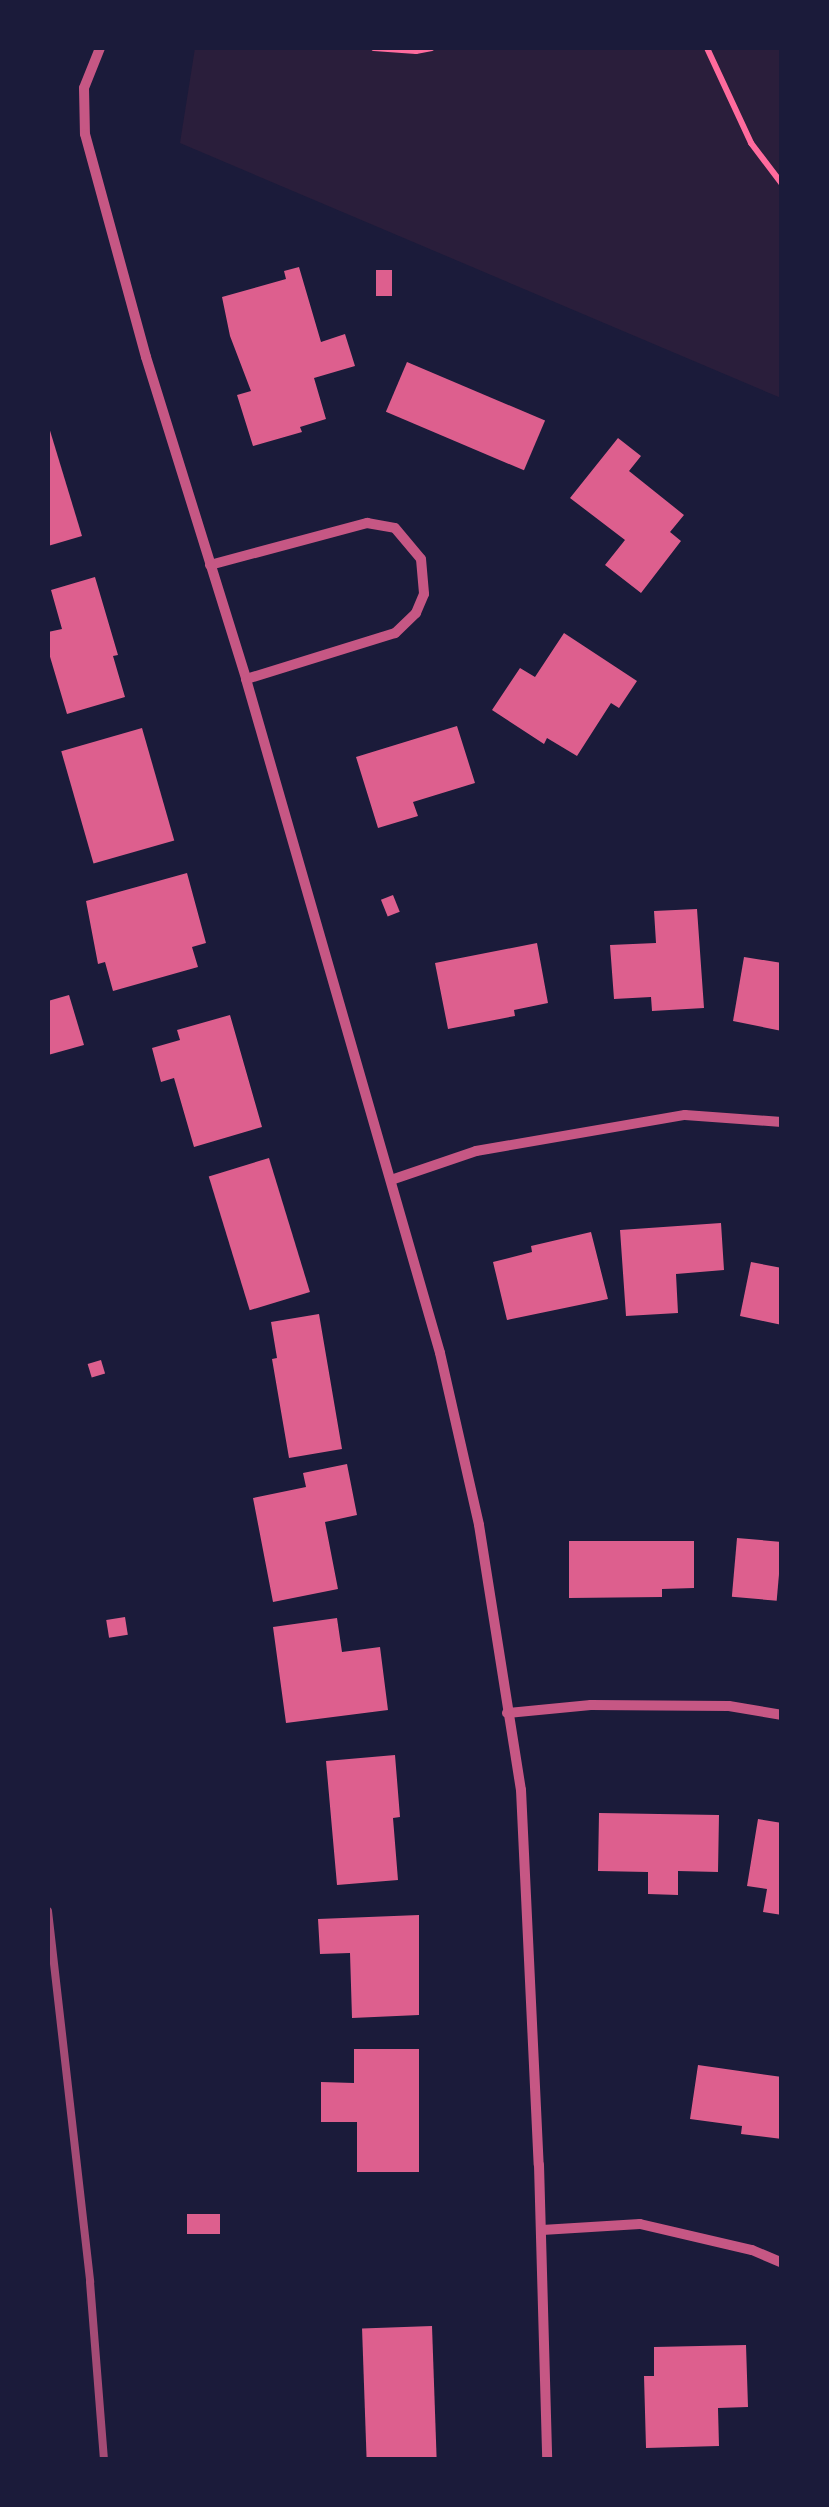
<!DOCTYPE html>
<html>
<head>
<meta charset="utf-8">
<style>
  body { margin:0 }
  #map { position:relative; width:829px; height:2507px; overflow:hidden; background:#1b1b3a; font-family:Bitter,serif }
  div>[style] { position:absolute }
  .green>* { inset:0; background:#2a1e3b }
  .building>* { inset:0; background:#dd5f8e; transform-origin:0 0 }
  .path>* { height:6px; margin:-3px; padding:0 3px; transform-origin:3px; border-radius:3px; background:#ff6b9d }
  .minor>* { height:10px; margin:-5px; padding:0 5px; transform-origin:5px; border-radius:5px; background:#c65784 }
  .rail>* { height:8px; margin:-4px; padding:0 4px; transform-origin:4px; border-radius:4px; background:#a44b75 }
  span { translate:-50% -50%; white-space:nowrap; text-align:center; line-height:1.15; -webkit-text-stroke:8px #1b1b3a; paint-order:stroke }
  .frame { position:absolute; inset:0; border:50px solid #1b1b3a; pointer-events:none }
</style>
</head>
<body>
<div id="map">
  <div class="green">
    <i style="clip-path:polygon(195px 48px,781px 48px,781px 398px,180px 143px)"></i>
  </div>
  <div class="building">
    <i style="clip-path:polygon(299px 267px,321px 342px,345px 334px,355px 366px,314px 378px,326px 419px,300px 427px,302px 432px,253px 446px,237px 395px,251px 391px,230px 336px,222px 297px,286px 279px,284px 271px)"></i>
    <i style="left:376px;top:270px;width:16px;height:26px"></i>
    <i style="left:407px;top:362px;width:150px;height:54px;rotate:23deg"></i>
    <i style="clip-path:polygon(48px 424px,82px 536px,48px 546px)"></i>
    <i style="clip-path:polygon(618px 438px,641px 456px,629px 471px,684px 515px,670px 532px,681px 541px,641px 593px,605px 565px,625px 540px,570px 498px)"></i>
    <i style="clip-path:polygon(95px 577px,118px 655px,113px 656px,125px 697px,67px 714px,48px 650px,48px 632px,62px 629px,51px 590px)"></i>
    <i style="clip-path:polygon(564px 633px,637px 681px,619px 708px,611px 703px,577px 756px,547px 738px,544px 744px,492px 710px,520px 668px,535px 677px)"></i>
    <i style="clip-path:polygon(457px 726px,475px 783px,413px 802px,418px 816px,378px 828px,356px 757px)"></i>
    <i style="left:142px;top:728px;width:117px;height:84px;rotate:74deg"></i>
    <i style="clip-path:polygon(187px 873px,206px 943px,192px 947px,198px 967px,113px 991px,105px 962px,98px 964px,86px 901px)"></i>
    <i style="left:393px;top:895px;width:18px;height:13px;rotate:68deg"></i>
    <i style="clip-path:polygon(697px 909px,704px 1008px,652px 1011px,651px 997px,614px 999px,610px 945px,656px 943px,654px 911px)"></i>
    <i style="clip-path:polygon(537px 943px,548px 1003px,514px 1010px,515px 1016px,448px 1029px,435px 963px)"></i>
    <i style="clip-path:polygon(744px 957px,782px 963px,782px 1031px,733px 1021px)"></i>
    <i style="clip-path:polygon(69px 995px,84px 1045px,48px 1055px,48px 1001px)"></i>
    <i style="clip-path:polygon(230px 1015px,262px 1127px,194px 1147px,174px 1078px,161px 1082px,152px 1048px,180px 1040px,177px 1030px)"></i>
    <i style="left:269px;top:1158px;width:140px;height:63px;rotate:73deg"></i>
    <i style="clip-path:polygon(721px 1223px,724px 1270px,676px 1274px,678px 1313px,626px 1316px,620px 1230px)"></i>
    <i style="clip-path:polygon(591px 1232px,608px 1299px,507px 1320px,493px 1262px,532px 1252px,531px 1246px)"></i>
    <i style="clip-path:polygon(751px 1262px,782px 1268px,782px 1325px,740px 1316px)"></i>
    <i style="clip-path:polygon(319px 1314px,342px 1449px,289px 1458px,272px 1359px,277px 1358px,271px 1322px)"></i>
    <i style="left:101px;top:1360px;width:14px;height:14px;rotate:73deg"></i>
    <i style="clip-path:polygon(347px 1464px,357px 1515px,325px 1522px,338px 1589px,273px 1602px,253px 1498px,306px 1487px,303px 1473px)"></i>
    <i style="left:737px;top:1538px;width:45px;height:59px;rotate:5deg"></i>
    <i style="clip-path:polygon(569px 1541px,694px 1541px,694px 1588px,662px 1589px,662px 1597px,569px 1598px)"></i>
    <i style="left:125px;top:1617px;width:18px;height:19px;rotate:81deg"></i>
    <i style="clip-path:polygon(337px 1618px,342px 1652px,380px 1647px,388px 1710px,286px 1723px,273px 1627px)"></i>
    <i style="clip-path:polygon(395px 1755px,400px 1817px,393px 1818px,398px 1880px,337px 1885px,326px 1761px)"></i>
    <i style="clip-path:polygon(599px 1813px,719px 1815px,718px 1872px,678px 1871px,678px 1895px,648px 1894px,648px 1872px,598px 1871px)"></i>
    <i style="clip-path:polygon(758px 1819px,782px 1823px,782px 1915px,763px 1912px,767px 1889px,747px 1886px)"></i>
    <i style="clip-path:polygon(419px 1915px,419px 2015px,352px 2018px,350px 1953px,320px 1954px,318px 1919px)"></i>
    <i style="clip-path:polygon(354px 2049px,419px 2049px,419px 2172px,357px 2172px,357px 2122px,321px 2122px,321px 2082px,354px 2083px)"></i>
    <i style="clip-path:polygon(698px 2065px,782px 2077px,782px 2139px,741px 2134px,742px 2126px,690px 2119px)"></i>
    <i style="left:187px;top:2214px;width:33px;height:20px"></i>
    <i style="left:432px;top:2326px;width:131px;height:70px;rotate:88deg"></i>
    <i style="clip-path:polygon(746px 2345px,748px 2407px,718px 2408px,719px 2446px,646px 2448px,644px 2376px,654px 2376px,654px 2347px)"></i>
  </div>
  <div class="path">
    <i style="left:374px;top:48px;width:42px;rotate:4.1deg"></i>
    <i style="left:416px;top:51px;width:16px;rotate:-11deg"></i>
    <i style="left:707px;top:48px;width:105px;rotate:65.1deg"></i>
    <i style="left:751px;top:143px;width:51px;rotate:52.9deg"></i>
  </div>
  <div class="minor">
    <i style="left:100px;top:48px;width:43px;rotate:111.8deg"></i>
    <i style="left:84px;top:88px;width:46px;rotate:88.8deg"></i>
    <i style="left:85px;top:134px;width:231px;rotate:74.7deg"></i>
    <i style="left:146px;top:357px;width:337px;rotate:72.7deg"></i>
    <i style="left:246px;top:679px;width:701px;rotate:73.94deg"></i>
    <i style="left:440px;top:1353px;width:176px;rotate:77.2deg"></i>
    <i style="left:479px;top:1525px;width:268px;rotate:81deg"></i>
    <i style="left:521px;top:1790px;width:375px;rotate:87.3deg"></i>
    <i style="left:539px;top:2165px;width:295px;rotate:88.4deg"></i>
    <i style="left:210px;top:565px;width:163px;rotate:-15deg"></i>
    <i style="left:367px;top:523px;width:28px;rotate:10deg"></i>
    <i style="left:395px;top:528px;width:40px;rotate:50deg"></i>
    <i style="left:421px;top:559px;width:35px;rotate:85deg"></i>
    <i style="left:424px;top:594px;width:21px;rotate:113deg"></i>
    <i style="left:416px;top:613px;width:29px;rotate:136deg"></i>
    <i style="left:395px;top:633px;width:156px;rotate:162.8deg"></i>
    <i style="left:391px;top:1180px;width:90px;rotate:-18.8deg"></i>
    <i style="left:476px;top:1151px;width:212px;rotate:-9.8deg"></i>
    <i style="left:685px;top:1115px;width:97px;rotate:4.1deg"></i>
    <i style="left:507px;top:1713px;width:84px;rotate:-5.4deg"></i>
    <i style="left:591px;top:1705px;width:138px;rotate:0.4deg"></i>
    <i style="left:729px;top:1706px;width:54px;rotate:9.6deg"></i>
    <i style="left:542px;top:2230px;width:98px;rotate:-3.5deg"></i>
    <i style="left:640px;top:2224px;width:115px;rotate:13.1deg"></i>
    <i style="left:752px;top:2250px;width:33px;rotate:23deg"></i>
  </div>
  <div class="rail">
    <i style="left:48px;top:1911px;width:373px;rotate:83.5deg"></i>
    <i style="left:90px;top:2282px;width:179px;rotate:85.5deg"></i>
  </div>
  <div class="frame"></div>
</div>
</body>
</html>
